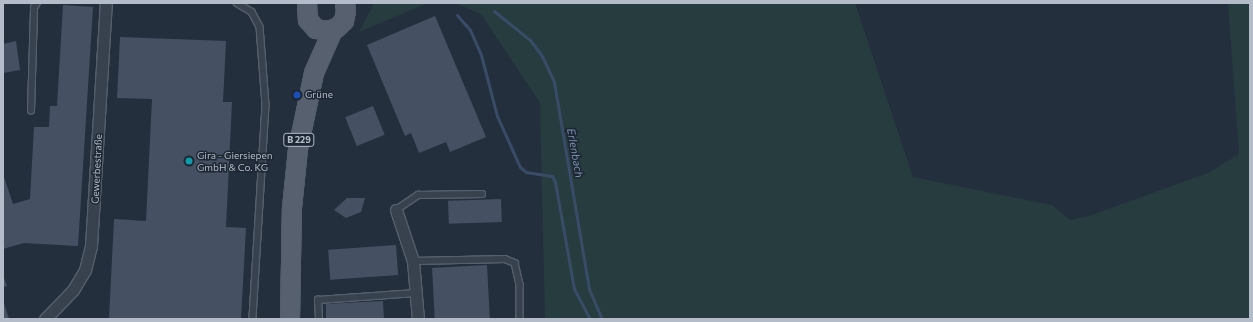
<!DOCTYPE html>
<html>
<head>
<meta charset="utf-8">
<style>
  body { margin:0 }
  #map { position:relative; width:1253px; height:322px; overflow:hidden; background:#242f3e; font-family:Commissioner,sans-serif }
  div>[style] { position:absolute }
  .green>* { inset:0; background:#263c3f }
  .stream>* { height:3px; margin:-1.5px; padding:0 1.5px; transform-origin:1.5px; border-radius:1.5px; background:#394c67 }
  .building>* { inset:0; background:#455162; transform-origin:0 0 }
  .roads { filter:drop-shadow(1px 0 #565f6c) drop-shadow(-1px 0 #565f6c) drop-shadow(0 1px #565f6c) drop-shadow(0 -1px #565f6c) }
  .service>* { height:5.5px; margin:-2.75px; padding:0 2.75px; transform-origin:2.75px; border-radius:2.75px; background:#38414e }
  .minor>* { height:11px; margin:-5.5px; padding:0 5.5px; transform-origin:5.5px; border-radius:5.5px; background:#38414e }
  .primary>* { height:18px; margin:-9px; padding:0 9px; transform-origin:9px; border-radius:9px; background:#56606e }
  .dots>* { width:11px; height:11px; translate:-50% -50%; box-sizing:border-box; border:2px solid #1d2633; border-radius:50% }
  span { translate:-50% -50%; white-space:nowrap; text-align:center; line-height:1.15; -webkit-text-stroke:3px #1d2633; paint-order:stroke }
  .shield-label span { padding:1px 3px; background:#1d2633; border:1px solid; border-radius:3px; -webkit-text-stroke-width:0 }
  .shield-label { font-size:9px; color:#b4bcc9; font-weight:700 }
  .poi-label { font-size:10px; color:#b4bcc9 }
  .left { translate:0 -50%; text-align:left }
  .street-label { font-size:10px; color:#b4bcc9 }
  .water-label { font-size:11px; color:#7c92b1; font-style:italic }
  .frame { position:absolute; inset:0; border:4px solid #b4bcc9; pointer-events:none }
</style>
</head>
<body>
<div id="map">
  <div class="green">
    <i style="clip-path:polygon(374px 3px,428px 3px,359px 32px)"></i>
    <i style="clip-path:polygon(455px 3px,855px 3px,913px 177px,1052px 205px,1070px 220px,1092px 215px,1208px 173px,1239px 154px,1228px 3px,1250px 3px,1250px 319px,545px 319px,540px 103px,481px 14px)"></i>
  </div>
  <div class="stream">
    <i style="left:494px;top:11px;width:46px;rotate:38.9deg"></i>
    <i style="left:530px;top:40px;width:20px;rotate:53deg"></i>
    <i style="left:542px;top:56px;width:29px;rotate:65deg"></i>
    <i style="left:554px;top:82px;width:210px;rotate:80.4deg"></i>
    <i style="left:589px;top:289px;width:33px;rotate:67deg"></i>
    <i style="left:457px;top:15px;width:20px;rotate:49deg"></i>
    <i style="left:470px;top:30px;width:27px;rotate:66deg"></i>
    <i style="left:481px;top:55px;width:63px;rotate:75.3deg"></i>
    <i style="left:497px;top:116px;width:56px;rotate:65.7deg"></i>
    <i style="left:520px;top:167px;width:8px;rotate:40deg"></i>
    <i style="left:526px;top:172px;width:26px;rotate:9deg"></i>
    <i style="left:552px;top:176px;width:7px;rotate:63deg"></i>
    <i style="left:555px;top:182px;width:109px;rotate:79.9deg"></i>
    <i style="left:574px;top:289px;width:34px;rotate:62deg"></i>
  </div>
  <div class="building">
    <i style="clip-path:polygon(63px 5px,93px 7px,78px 246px,24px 243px,3px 249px,3px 174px,13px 204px,30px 199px,34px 127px,49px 127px,50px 106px,57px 106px)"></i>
    <i style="clip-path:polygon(435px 16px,486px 137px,450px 152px,446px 142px,419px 153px,411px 133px,405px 136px,367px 45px)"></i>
    <i style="clip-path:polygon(120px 37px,226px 41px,223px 102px,232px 102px,226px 227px,246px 228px,241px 319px,109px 319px,114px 219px,146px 221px,152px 99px,117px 98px)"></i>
    <i style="clip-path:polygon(16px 41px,20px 70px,3px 73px,3px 44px)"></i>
    <i style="left:373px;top:106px;width:31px;height:30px;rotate:68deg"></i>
    <i style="clip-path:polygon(347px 198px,365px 198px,361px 212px,346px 218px,334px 210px)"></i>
    <i style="left:501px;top:199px;width:23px;height:53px;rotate:88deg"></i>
    <i style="left:396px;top:245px;width:30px;height:68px;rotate:86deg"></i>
    <i style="left:487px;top:265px;width:54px;height:55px;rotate:87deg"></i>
    <i style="clip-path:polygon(3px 275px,7px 286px,3px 287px)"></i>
    <i style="clip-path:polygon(3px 300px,9px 319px,3px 319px)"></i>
    <i style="clip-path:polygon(383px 301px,384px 319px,326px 319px,326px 304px)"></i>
  </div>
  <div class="roads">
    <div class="service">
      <i style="left:237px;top:3px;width:17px;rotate:31deg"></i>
      <i style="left:252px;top:12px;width:17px;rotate:62deg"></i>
      <i style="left:260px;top:27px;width:78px;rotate:85.6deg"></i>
      <i style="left:266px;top:105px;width:214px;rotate:93.5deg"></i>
      <i style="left:31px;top:111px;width:103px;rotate:-88.3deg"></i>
      <i style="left:34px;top:8px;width:6px;rotate:-59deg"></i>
      <i style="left:396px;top:210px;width:27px;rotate:-34deg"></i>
      <i style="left:418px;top:195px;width:64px;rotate:-0.9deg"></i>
      <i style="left:413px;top:261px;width:92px;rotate:-1.2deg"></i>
      <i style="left:505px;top:259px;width:11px;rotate:22deg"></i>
      <i style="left:515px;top:263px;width:23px;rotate:77deg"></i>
      <i style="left:520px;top:285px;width:34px;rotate:90deg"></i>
      <i style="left:319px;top:319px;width:19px;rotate:-93deg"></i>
      <i style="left:318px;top:300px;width:98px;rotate:-4.1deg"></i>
    </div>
    <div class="minor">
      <i style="left:396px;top:210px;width:54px;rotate:71.6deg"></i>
      <i style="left:413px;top:261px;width:58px;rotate:85.1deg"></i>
      <i style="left:45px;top:319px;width:40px;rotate:-46deg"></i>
      <i style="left:73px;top:290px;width:23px;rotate:-59deg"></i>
      <i style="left:85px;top:270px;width:25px;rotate:-76deg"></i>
      <i style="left:91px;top:246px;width:243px;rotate:-86.5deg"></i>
    </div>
    <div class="primary">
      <i style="left:307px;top:3px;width:17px;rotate:87deg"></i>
      <i style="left:308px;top:20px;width:12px;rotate:48deg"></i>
      <i style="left:316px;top:29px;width:11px;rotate:10deg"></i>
      <i style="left:327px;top:31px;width:10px;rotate:-17deg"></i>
      <i style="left:337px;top:28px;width:10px;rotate:-45deg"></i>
      <i style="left:344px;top:21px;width:10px;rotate:-79deg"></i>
      <i style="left:346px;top:11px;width:8px;rotate:-97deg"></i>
      <i style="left:290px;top:319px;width:111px;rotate:-89deg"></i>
      <i style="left:292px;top:208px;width:59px;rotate:-84.2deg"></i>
      <i style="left:298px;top:149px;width:78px;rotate:-78.1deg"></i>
      <i style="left:314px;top:73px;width:47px;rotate:-66.2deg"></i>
    </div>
  </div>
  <div class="dots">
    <i style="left:297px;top:95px;background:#1a4fb4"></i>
    <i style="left:189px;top:161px;background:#0f9aa8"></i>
  </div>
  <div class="shield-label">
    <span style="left:299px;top:140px">B 229</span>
  </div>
  <div class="poi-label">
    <span class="left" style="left:305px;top:95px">Grüne</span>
    <span class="left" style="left:197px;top:161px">Gira - Giersiepen<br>GmbH &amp; Co. KG</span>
  </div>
  <div class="street-label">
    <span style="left:97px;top:169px;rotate:-87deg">Gewerbestraße</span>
  </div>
  <div class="water-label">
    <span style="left:575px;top:153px;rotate:80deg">Erlenbach</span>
  </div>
  <div class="frame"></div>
</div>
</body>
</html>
